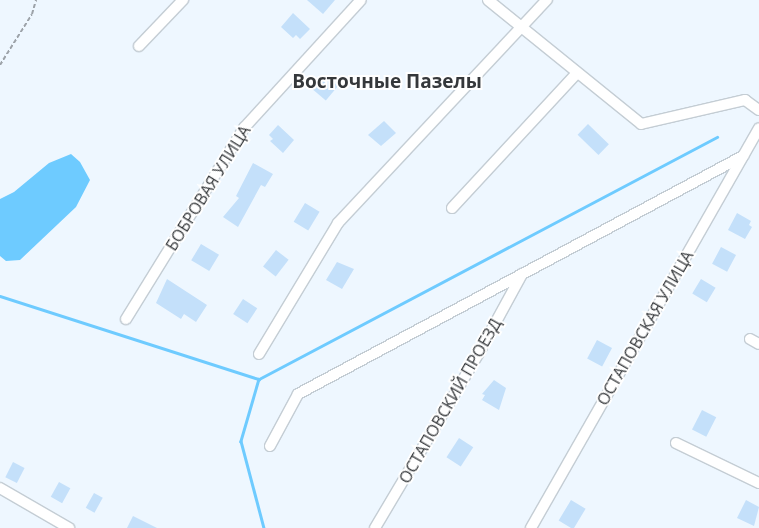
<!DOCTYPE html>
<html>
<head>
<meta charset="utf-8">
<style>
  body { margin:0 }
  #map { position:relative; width:759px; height:528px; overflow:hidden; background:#eef7ff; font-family:"Open Sans",sans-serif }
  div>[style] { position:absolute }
  .water>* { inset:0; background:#6ecbff }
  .stream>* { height:2.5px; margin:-1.25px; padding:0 1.25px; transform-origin:1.25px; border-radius:1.25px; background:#6ecbff }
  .building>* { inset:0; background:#c4e0fa; transform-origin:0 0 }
  .path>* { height:2px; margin-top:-1px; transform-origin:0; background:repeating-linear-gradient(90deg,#9da3a9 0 4px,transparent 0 6.5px) }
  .roads { filter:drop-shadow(1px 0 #c4cdd4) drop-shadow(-1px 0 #c4cdd4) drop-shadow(0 1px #c4cdd4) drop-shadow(0 -1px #c4cdd4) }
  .street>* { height:10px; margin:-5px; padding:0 5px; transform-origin:5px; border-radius:5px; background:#fff }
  span { translate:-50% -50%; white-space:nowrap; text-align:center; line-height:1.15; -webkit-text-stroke:4px #fff; paint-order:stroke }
  .street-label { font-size:16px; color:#35383b }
  .quarter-label { font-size:19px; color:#35383b; font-weight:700 }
</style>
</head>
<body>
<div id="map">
  <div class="water">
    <i style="clip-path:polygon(71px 154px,80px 162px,90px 180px,76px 207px,20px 260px,6px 261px,0 256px,0 199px,14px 192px,49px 163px)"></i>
  </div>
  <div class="stream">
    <i style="left:0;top:296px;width:272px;rotate:17.8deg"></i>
    <i style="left:259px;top:379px;width:518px;rotate:-27.85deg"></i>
    <i style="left:259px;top:379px;width:65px;rotate:106.2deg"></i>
    <i style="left:241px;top:441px;width:90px;rotate:75.2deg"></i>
  </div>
  <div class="building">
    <i style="clip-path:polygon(307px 0,335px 0,323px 14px)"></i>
    <i style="clip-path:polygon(293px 13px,310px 29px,300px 39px,296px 35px,293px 38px,281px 27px)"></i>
    <i style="left:325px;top:75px;width:17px;height:19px;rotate:40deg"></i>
    <i style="clip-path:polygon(384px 121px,396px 133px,381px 146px,368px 135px)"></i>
    <i style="left:588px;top:124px;width:29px;height:15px;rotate:44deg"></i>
    <i style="clip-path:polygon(278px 125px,294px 140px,283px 153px,270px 141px,273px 139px,269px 135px)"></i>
    <i style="clip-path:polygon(253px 163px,273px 174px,265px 187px,261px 185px,238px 227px,223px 217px,239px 198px,236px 196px)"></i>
    <i style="left:305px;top:203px;width:17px;height:22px;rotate:31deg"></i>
    <i style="clip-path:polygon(737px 213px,751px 221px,749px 225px,752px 227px,745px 239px,728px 230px)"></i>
    <i style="left:201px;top:244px;width:21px;height:19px;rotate:31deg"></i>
    <i style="left:721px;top:247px;width:17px;height:19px;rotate:28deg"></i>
    <i style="left:276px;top:250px;width:16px;height:21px;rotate:38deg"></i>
    <i style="clip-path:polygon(337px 262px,354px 269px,342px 289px,326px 280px)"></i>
    <i style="clip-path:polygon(167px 279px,207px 305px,196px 322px,184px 314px,181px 319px,156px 303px)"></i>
    <i style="left:701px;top:279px;width:17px;height:17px;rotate:31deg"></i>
    <i style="left:243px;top:299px;width:17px;height:18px;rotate:33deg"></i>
    <i style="left:597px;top:340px;width:17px;height:21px;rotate:28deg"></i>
    <i style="clip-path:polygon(494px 380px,506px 388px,499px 410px,482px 400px,485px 395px,482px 394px)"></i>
    <i style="left:702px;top:410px;width:16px;height:22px;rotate:27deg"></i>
    <i style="left:459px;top:438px;width:17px;height:23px;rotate:33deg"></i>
    <i style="left:13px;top:462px;width:13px;height:17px;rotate:27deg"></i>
    <i style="left:59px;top:482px;width:13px;height:17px;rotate:29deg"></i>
    <i style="left:94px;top:493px;width:10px;height:17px;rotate:29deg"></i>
    <i style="left:571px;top:500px;width:17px;height:24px;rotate:31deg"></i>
    <i style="clip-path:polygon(746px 500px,759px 507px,754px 526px,737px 518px)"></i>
    <i style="clip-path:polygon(133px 516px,157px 528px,127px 528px)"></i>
  </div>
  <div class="path">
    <i style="left:0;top:65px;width:60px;rotate:-57.9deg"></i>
    <i style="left:32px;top:14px;width:15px;rotate:-74deg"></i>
  </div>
  <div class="roads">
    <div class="street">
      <i style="left:488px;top:0;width:197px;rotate:39deg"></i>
      <i style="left:641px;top:124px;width:107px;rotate:-13deg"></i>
      <i style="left:745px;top:100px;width:17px;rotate:36deg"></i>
      <i style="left:139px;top:46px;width:64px;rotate:-46.3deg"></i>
      <i style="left:452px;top:208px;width:184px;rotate:-47.2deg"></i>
      <i style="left:126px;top:319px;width:225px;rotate:-58.3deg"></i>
      <i style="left:244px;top:128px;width:173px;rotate:-47.6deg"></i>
      <i style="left:750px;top:339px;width:10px;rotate:29deg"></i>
      <i style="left:259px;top:354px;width:153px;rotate:-58.9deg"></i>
      <i style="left:338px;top:223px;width:306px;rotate:-46.9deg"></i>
      <i style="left:676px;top:443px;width:92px;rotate:25.7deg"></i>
      <i style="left:270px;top:446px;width:59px;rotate:-61.7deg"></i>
      <i style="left:298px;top:394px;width:505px;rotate:-28.14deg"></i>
      <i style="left:0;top:488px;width:80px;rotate:30.1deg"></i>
      <i style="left:375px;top:528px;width:204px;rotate:-59.3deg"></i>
      <i style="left:479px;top:353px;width:90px;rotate:-61.4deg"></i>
      <i style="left:531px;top:528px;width:460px;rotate:-60.3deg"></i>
    </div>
  </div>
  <div class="street-label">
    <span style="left:208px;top:188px;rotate:-58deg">БОБРОВАЯ УЛИЦА</span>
    <span style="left:645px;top:328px;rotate:-60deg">ОСТАПОВСКАЯ УЛИЦА</span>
    <span style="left:450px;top:401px;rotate:-60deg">ОСТАПОВСКИЙ ПРОЕЗД</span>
  </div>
  <div class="quarter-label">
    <span style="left:387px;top:82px">Восточные Пазелы</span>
  </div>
</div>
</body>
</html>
